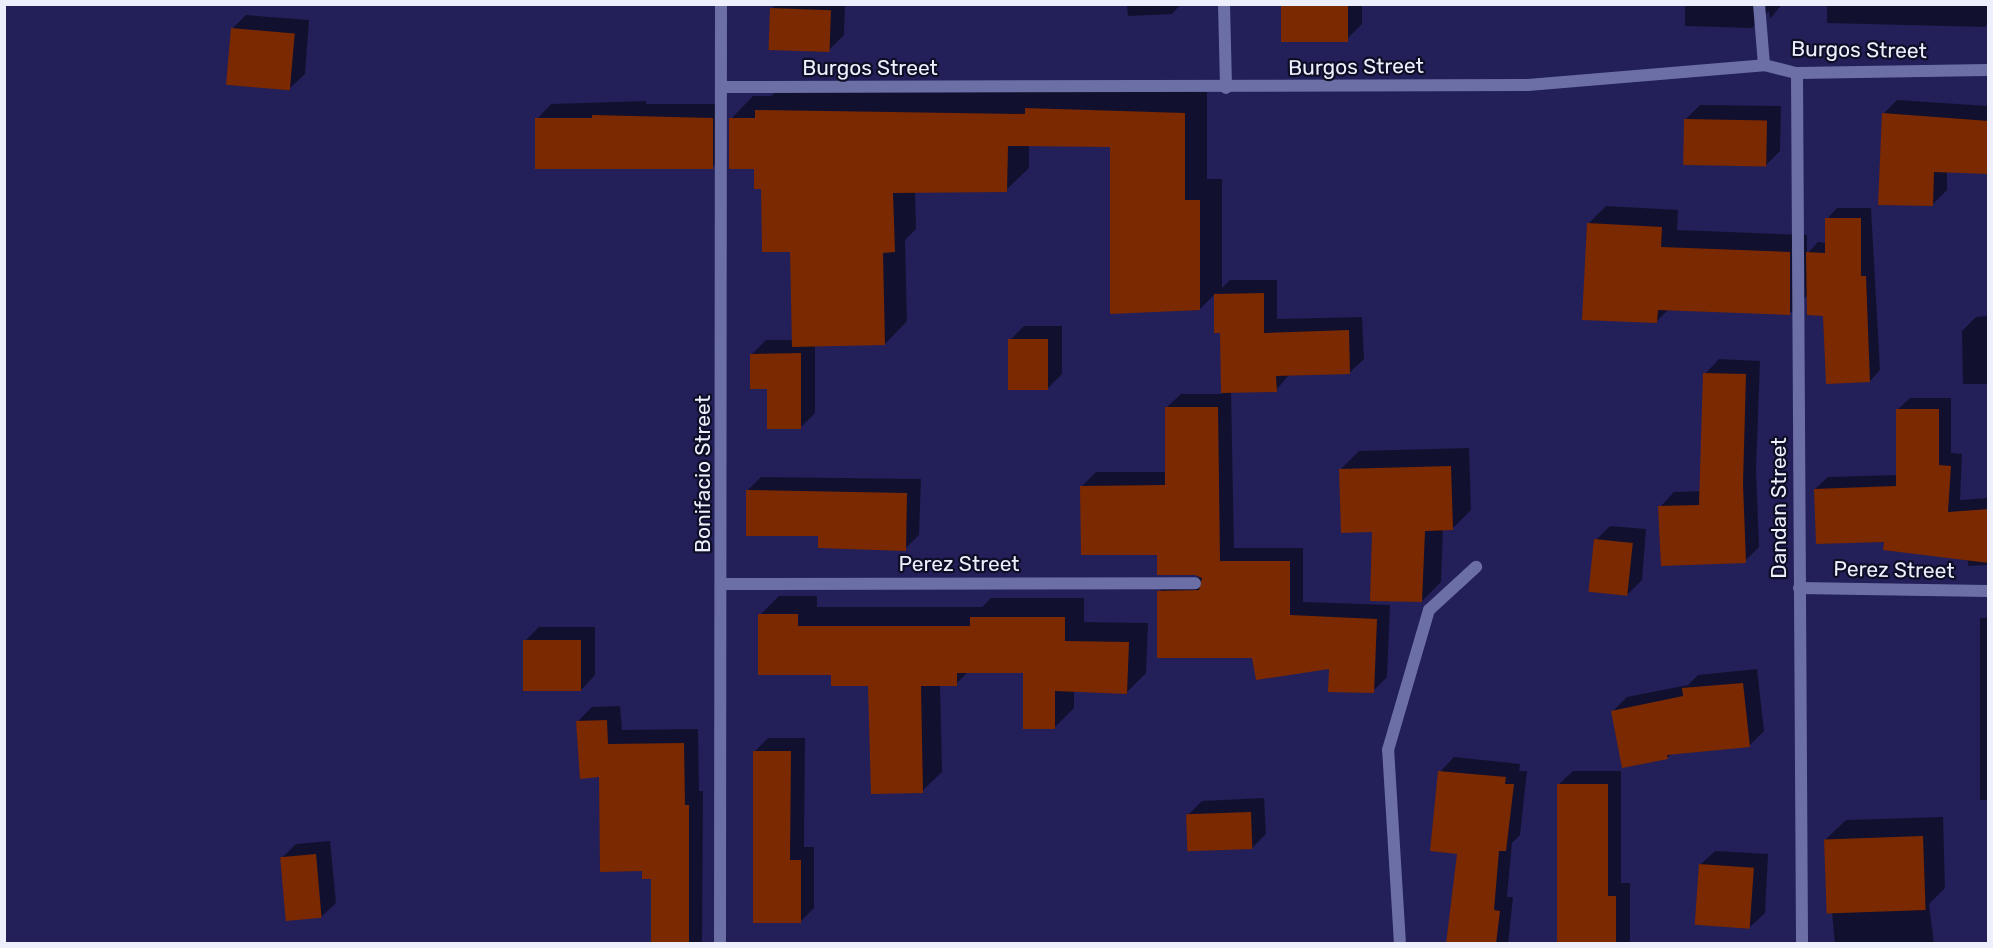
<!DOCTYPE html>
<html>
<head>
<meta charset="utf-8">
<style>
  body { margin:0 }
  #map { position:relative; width:1993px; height:948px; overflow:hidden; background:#231f58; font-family:Rubik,sans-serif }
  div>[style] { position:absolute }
  .shadow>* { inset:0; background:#0007; transform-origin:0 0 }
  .building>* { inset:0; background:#7b2901; transform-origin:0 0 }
  .lane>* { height:12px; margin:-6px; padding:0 6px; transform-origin:6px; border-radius:6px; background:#6c6fa5 }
  .street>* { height:12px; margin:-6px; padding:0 6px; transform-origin:6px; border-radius:6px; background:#6c6fa5 }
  span { translate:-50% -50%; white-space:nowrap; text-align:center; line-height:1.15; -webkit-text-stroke:4.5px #0f0e27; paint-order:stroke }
  .street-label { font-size:21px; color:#edeffd }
  .frame { position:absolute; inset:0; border:6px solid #edeffd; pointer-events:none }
</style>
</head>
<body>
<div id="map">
  <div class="shadow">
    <i style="clip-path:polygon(776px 4px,845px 4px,844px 35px,830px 49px,772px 9px)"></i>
    <i style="clip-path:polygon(1127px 4px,1181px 4px,1172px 14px,1128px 16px)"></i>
    <i style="clip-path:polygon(1282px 4px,1362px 4px,1362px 24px,1348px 38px)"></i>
    <i style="clip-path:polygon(1685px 4px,1782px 4px,1770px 19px,1769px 11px,1752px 28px,1685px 26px)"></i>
    <i style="clip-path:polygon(1827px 4px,1988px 4px,1988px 23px,1985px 27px,1827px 23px)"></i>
    <i style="clip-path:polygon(246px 15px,309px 20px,305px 74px,290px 88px,232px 29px)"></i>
    <i style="clip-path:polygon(779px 89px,1207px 91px,1207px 179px,1222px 179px,1222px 288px,1230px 280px,1277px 280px,1277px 319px,1362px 317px,1364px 359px,1349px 373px,1290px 374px,1276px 390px,1231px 391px,1234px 548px,1303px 548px,1303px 602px,1390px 605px,1387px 677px,1373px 691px,1330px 667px,1253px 656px,1159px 592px,1173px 578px,1200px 578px,1159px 553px,1081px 487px,1096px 472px,1166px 472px,1166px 408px,1181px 394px,1222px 394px,1221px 331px,1216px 331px,1216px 293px,1200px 309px,1112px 146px,1029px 145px,1029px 168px,1006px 190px,915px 191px,916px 229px,905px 240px,907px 321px,885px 344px,815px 345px,815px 413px,801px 427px,769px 388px,752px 354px,766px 340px,793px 340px,791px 250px,731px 119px,753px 96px,771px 96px)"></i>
    <i style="clip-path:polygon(1897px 100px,1988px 106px,1988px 172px,1947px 171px,1947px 190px,1932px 205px,1883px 114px)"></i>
    <i style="clip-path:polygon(646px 101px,646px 104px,726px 104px,726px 153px,712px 167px,537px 119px,551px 104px)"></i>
    <i style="clip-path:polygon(1700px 105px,1781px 106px,1780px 151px,1766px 165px,1686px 119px)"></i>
    <i style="clip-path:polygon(1606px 206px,1678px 210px,1677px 230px,1807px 235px,1807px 254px,1818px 242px,1827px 243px,1827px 219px,1837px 208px,1871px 208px,1880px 370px,1870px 381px,1808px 295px,1790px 313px,1669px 309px,1656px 322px,1588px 224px)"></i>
    <i style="clip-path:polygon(1988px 316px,1988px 384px,1963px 384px,1962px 331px,1976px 317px)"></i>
    <i style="clip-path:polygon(1024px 326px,1062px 326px,1062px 374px,1048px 388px,1010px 340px)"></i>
    <i style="clip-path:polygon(1719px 359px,1760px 361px,1756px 469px,1759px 547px,1745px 561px,1660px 507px,1674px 492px,1701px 491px,1705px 374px)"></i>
    <i style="clip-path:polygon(1910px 398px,1951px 398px,1951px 453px,1962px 454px,1960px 500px,1988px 498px,1988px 565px,1968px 566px,1968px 559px,1886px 540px,1815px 489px,1828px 477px,1897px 475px,1897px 410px)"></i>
    <i style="clip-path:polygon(1469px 448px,1471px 510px,1452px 529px,1443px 529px,1441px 582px,1422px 601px,1340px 470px,1359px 451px)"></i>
    <i style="clip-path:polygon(761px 477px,921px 479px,919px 535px,905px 549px,820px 534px,747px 491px)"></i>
    <i style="clip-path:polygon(1610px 526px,1646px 529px,1642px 580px,1628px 594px,1596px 540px)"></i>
    <i style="clip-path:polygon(779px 596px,817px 596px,817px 607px,982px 607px,991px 598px,1084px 598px,1084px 622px,1148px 623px,1146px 673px,1127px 692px,1074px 690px,1074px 708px,1055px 727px,1024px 671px,969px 671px,956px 684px,940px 684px,942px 772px,922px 791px,869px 684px,833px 674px,760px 615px)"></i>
    <i style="left:1988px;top:618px;width:182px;height:8px;rotate:90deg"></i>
    <i style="clip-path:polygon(539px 627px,595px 627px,595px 675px,581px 690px,525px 641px)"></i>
    <i style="clip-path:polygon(1757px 669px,1764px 731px,1750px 745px,1672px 753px,1667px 758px,1613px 711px,1627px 697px,1688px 685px,1698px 675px)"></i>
    <i style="clip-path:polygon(620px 706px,622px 730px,698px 729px,699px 791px,703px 791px,702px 944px,653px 944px,653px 877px,643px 870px,578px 721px,592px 707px)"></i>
    <i style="clip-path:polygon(768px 738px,805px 738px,804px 847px,814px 847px,814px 908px,800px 922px,754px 752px)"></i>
    <i style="clip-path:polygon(1454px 757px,1520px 764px,1519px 771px,1527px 771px,1520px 835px,1512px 843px,1507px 897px,1513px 897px,1508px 944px,1448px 944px,1459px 852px,1440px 772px)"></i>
    <i style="clip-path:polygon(1573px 771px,1621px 771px,1621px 883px,1630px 883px,1630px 944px,1558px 944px,1558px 785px)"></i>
    <i style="clip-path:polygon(1264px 798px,1266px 834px,1252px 848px,1187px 816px,1202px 801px)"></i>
    <i style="clip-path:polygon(1943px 817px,1945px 888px,1929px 904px,1934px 944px,1835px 944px,1825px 840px,1846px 820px)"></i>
    <i style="clip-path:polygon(330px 841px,336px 903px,321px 917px,282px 858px,296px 844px)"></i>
    <i style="clip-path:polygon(1715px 851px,1768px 854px,1765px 913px,1750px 927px,1700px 865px)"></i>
  </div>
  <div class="building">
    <i style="left:1281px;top:4px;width:67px;height:38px"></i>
    <i style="left:770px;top:8px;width:61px;height:42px;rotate:2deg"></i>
    <i style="left:231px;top:28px;width:64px;height:57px;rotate:5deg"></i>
    <i style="clip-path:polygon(1025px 108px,1185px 113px,1185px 200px,1200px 200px,1200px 310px,1110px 314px,1110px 147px,1008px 146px,1007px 192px,893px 193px,895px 252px,883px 253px,885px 345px,792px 347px,790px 252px,762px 252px,761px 189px,754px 189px,754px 169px,729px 169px,729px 118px,755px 118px,755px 110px,1025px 114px)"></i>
    <i style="clip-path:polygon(1882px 113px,1989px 121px,1989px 174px,1934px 172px,1933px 206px,1878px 205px)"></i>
    <i style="clip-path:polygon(592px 115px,713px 118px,713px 169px,535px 169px,535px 118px,592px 118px)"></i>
    <i style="left:1684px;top:119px;width:83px;height:46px;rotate:1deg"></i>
    <i style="clip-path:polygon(1825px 218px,1861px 218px,1861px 276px,1866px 276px,1870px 382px,1826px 384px,1823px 316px,1807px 315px,1806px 252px,1825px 253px)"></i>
    <i style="clip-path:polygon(1587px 223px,1662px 227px,1661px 247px,1790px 252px,1790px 315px,1658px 310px,1657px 323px,1582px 320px)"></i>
    <i style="clip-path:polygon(1264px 293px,1264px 333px,1349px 330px,1350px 374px,1276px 376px,1277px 392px,1221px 393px,1220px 333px,1214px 333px,1214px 294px)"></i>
    <i style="left:1008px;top:339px;width:40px;height:51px"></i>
    <i style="clip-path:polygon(801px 353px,801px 429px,767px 429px,767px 389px,750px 389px,750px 354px)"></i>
    <i style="clip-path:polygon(1703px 373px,1746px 374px,1743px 484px,1746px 563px,1661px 566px,1658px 506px,1699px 505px)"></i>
    <i style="clip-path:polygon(1165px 407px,1218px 407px,1220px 561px,1290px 561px,1290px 615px,1377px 619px,1374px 693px,1328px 692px,1329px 669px,1256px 680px,1252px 658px,1157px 658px,1157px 591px,1199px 590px,1202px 578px,1195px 575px,1157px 575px,1157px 555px,1081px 555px,1080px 486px,1165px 485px)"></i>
    <i style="clip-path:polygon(1896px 409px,1939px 409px,1939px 465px,1951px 466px,1948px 512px,1989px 509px,1989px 563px,1883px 550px,1884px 542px,1816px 544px,1814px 489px,1896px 486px)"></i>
    <i style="clip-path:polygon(1451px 466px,1453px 530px,1425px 531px,1422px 602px,1370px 601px,1372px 532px,1341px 533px,1339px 469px)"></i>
    <i style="clip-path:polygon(746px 490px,907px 493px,906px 551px,818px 548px,818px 536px,746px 536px)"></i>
    <i style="left:1594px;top:539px;width:39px;height:53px;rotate:6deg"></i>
    <i style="clip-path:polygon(758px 614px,798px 614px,798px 626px,970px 626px,970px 617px,1065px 617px,1065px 641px,1129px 642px,1127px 694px,1055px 691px,1055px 729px,1023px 729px,1023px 673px,957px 673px,957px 686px,921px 686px,923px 793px,871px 794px,868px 686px,831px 686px,831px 675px,758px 675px)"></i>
    <i style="left:523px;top:640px;width:58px;height:51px"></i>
    <i style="clip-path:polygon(1743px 683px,1750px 747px,1667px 755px,1668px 759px,1622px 768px,1611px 711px,1683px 696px,1682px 688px)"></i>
    <i style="clip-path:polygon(607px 720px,608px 744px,684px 743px,685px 805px,689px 805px,689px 944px,651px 944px,651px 879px,642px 879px,642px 871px,600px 872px,599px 777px,580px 779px,576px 721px)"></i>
    <i style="clip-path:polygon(753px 751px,791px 751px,790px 860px,801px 860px,801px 923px,753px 923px)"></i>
    <i style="clip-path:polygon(1438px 771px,1506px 777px,1505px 784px,1514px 784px,1506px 851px,1499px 851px,1494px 910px,1500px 911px,1496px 944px,1446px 944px,1457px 854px,1430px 851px)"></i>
    <i style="clip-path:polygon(1557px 784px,1608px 784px,1608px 896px,1616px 896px,1616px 944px,1557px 944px)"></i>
    <i style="left:1251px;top:812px;width:37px;height:65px;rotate:88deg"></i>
    <i style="left:1923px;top:836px;width:74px;height:99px;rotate:88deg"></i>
    <i style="left:316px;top:854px;width:64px;height:36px;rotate:85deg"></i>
    <i style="left:1699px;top:864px;width:55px;height:61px;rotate:4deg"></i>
  </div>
  <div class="lane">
    <i style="left:1759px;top:4px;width:61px;rotate:85.3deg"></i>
  </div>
  <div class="street">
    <i style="left:1224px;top:4px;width:84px;rotate:88.6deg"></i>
    <i style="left:1797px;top:73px;width:871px;rotate:89.67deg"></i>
    <i style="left:722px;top:87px;width:806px;rotate:-0.14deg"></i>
    <i style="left:1528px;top:85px;width:237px;rotate:-4.8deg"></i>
    <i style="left:1764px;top:65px;width:34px;rotate:14deg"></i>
    <i style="left:1797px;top:73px;width:191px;rotate:-0.9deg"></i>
    <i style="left:723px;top:584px;width:472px;rotate:-0.1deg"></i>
    <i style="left:1799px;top:588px;width:189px;rotate:0.9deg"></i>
    <i style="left:720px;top:944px;width:940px;rotate:-89.94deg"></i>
    <i style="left:1400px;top:944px;width:194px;rotate:-93.5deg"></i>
    <i style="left:1388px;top:750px;width:146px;rotate:-73.7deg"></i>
    <i style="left:1429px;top:610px;width:64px;rotate:-42.5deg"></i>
  </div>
  <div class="street-label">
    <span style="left:1859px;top:50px;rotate:1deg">Burgos Street</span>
    <span style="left:1356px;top:67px;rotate:-1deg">Burgos Street</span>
    <span style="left:870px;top:68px">Burgos Street</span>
    <span style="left:703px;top:474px;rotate:-90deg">Bonifacio Street</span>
    <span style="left:1779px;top:508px;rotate:-90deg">Dandan Street</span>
    <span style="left:959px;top:564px">Perez Street</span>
    <span style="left:1894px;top:570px;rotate:1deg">Perez Street</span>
  </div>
  <div class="frame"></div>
</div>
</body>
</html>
